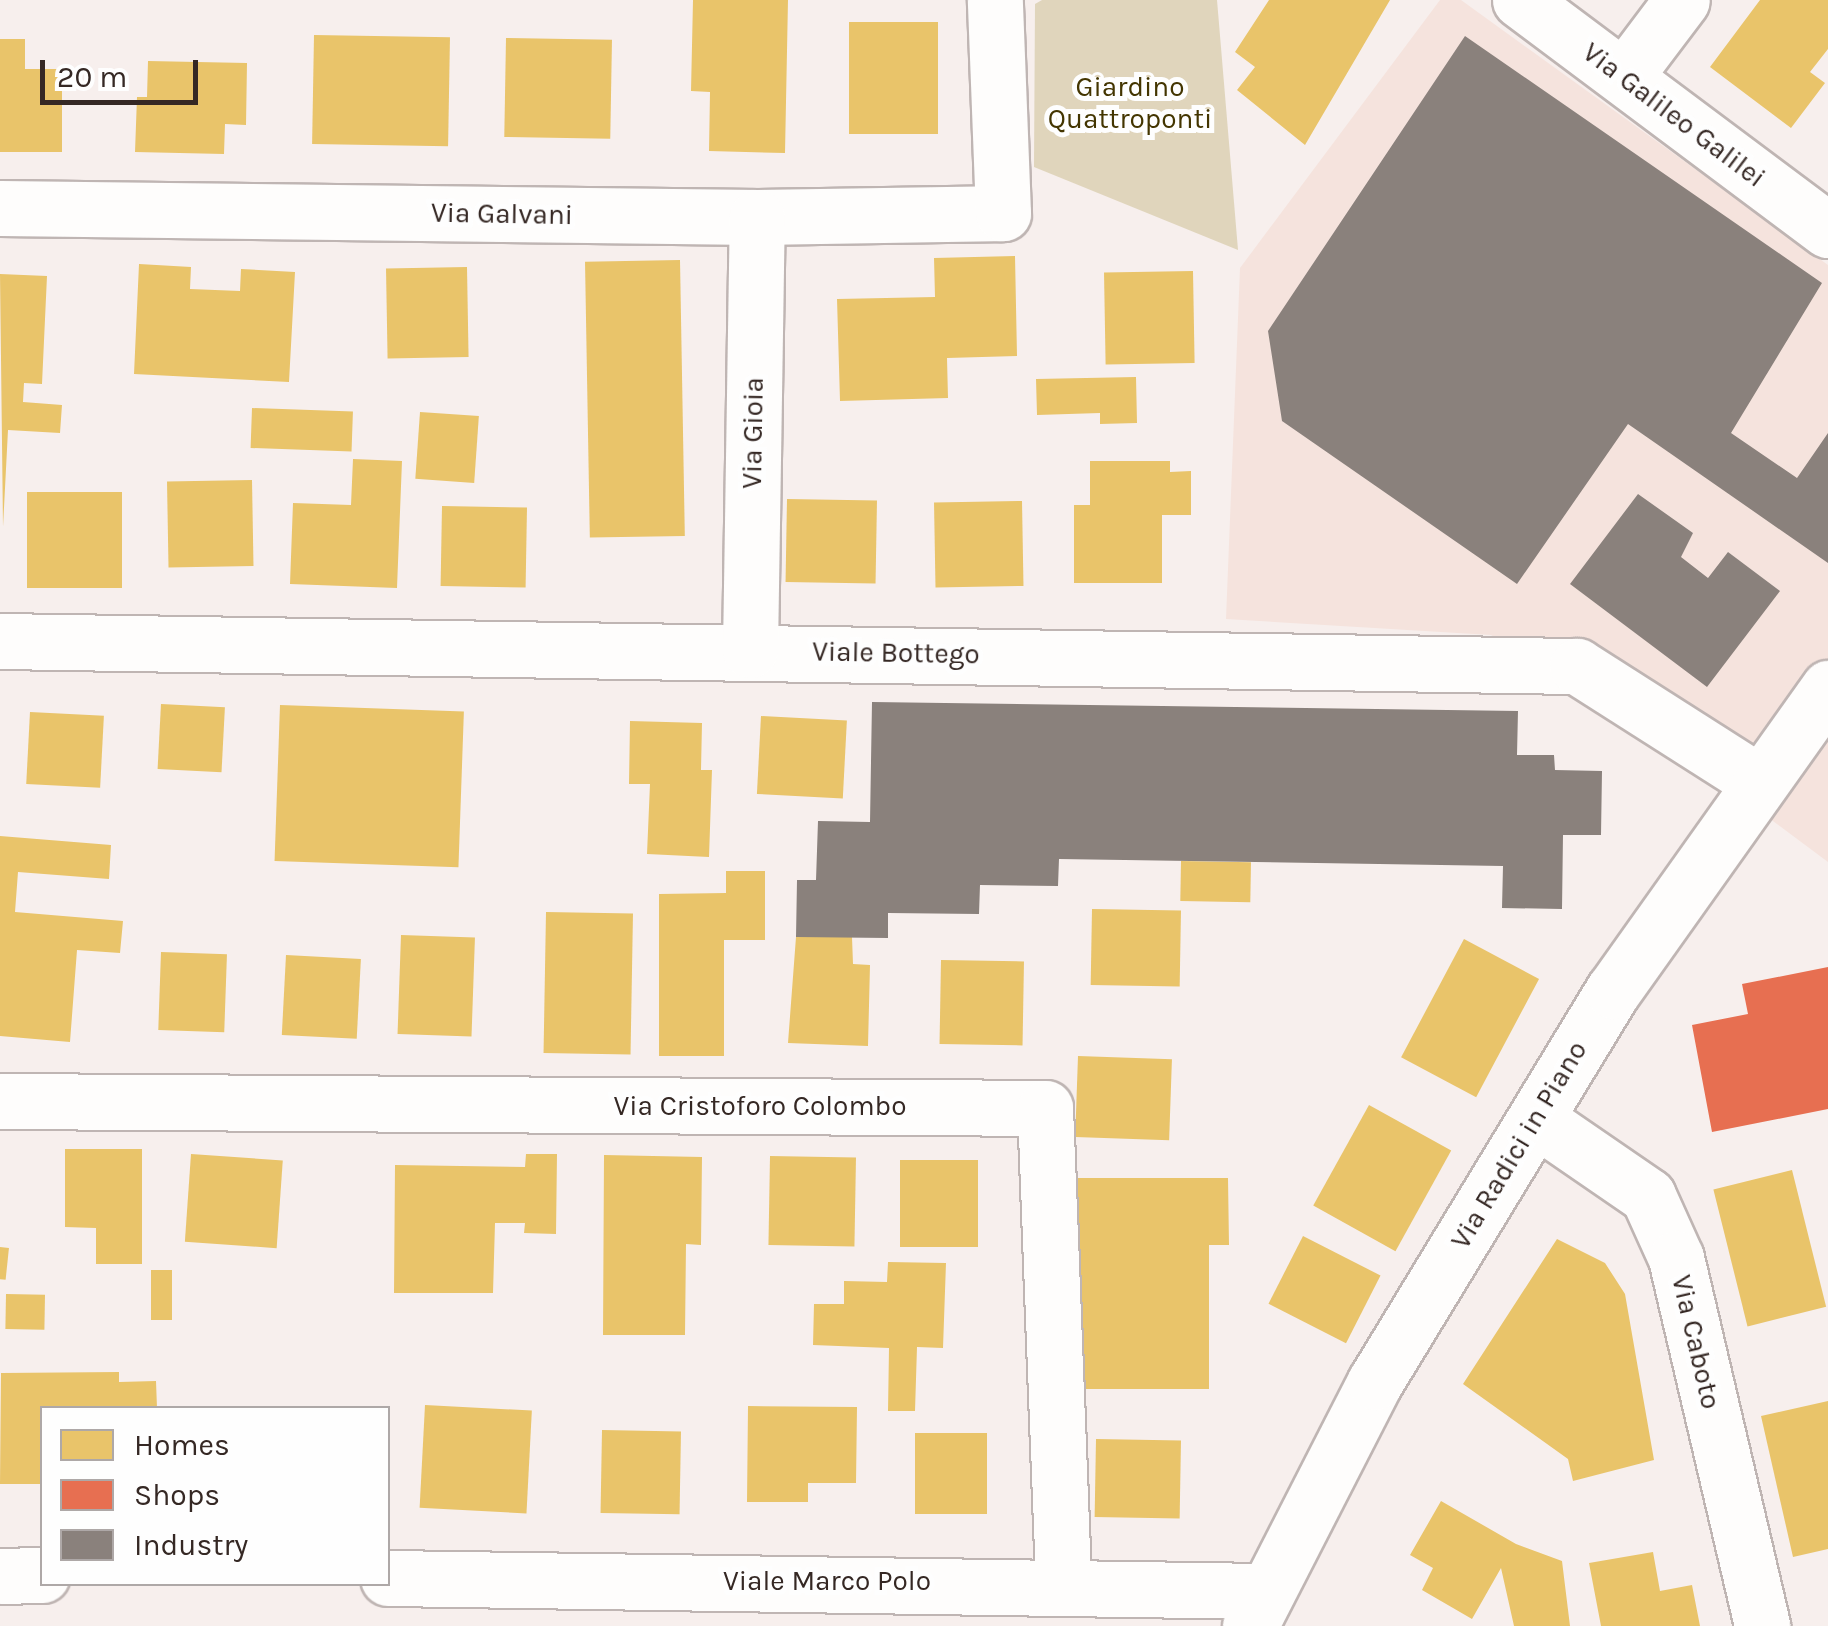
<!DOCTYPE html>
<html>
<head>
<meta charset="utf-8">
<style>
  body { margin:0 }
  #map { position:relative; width:1828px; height:1626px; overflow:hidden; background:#f7efed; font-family:Karla,sans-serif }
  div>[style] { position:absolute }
  .built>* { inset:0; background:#f5e3dd }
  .green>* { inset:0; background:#e0d5bc }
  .homes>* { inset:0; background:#e9c46a; transform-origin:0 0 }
  .shops>* { inset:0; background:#e76f51 }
  .industry>* { inset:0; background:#8a817c }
  .roads { filter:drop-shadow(2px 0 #bfb5b3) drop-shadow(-2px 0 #bfb5b3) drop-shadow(0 2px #bfb5b3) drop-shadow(0 -2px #bfb5b3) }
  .minor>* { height:55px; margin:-27.5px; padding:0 27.5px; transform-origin:27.5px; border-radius:27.5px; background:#fefdfc }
  .tertiary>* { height:55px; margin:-27.5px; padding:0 27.5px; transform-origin:27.5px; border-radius:27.5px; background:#fefdfc }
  span { translate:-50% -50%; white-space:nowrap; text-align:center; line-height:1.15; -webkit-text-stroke:10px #fefefe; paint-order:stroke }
  .park-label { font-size:28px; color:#433500 }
  .street-label { font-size:28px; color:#352824 }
  .legend { position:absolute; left:40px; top:1406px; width:350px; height:180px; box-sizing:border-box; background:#fefefe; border:2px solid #aea8a7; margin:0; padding:12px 18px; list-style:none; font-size:30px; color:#352824 }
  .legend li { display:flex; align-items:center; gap:20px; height:50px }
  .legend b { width:50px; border:2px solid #aea8a7 }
  .scale { position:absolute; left:40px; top:60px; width:158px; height:45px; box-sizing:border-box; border:5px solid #352824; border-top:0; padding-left:12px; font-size:30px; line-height:35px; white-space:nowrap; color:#352824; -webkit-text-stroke:8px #fefefe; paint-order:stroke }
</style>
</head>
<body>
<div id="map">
  <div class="built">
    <i style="clip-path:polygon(1440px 0,1461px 0,1828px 265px,1828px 862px,1719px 781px,1491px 635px,1226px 619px,1240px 268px)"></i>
  </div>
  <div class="green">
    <i style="clip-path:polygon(1042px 0,1217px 0,1238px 250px,1034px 167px,1035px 4px)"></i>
  </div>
  <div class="homes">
    <i style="clip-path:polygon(693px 0,788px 0,785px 153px,709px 151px,710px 92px,691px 91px)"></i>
    <i style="clip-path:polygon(1269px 0,1390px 0,1305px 145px,1237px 90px,1255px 67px,1235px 52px)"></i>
    <i style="clip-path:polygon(1760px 0,1828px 0,1828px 49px,1810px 72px,1825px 83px,1791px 128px,1710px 67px)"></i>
    <i style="left:849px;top:22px;width:89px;height:112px"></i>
    <i style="left:314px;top:35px;width:136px;height:109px;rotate:1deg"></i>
    <i style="left:506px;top:38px;width:106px;height:99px;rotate:1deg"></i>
    <i style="clip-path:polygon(0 39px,25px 39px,25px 69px,62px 69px,62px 152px,0 152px)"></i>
    <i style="clip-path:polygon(148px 61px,247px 63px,246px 125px,225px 124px,224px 154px,135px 152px,137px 97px,147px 97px)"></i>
    <i style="clip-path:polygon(1015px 256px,1017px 356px,947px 358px,948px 398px,840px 401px,837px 299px,935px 297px,934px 258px)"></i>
    <i style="left:680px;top:260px;width:276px;height:95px;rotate:89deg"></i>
    <i style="clip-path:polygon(139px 264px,191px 267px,190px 289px,240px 291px,241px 269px,295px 272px,289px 382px,134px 374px)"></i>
    <i style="left:467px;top:267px;width:90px;height:81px;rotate:89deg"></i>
    <i style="left:1193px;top:271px;width:92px;height:89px;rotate:89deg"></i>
    <i style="clip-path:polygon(0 274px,47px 276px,42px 384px,24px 383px,23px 402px,62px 405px,60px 433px,8px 430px,3px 527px)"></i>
    <i style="clip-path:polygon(1136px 377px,1137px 423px,1100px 424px,1100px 413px,1037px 415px,1036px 379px)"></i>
    <i style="left:252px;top:408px;width:101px;height:40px;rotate:2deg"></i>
    <i style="left:420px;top:412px;width:59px;height:67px;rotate:4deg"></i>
    <i style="clip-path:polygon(353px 459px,402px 461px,397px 588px,290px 584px,293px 503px,351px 505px)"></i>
    <i style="clip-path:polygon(1090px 461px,1170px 461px,1170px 472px,1191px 471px,1191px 515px,1162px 515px,1162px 583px,1074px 583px,1074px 505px,1090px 505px)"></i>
    <i style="left:252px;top:480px;width:86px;height:85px;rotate:89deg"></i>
    <i style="left:27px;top:492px;width:95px;height:96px"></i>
    <i style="left:787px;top:499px;width:90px;height:83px;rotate:1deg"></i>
    <i style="left:1022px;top:501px;width:85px;height:88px;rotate:89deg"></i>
    <i style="left:442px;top:506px;width:85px;height:80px;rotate:1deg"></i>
    <i style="left:161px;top:704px;width:64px;height:65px;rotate:3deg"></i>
    <i style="left:280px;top:705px;width:184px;height:156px;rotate:2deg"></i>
    <i style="left:30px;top:712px;width:74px;height:72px;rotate:3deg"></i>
    <i style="left:761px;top:716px;width:86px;height:78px;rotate:3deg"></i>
    <i style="clip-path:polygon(630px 721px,702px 723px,701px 770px,712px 770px,709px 857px,647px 854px,650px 784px,629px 784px)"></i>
    <i style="clip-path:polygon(0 836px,111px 845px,109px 879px,18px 872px,15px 912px,123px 921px,120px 953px,77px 950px,70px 1042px,0 1036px)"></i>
    <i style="left:1181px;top:861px;width:70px;height:40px;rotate:1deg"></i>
    <i style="clip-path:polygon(726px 871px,765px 871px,765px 940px,724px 940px,724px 1056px,659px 1056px,659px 894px,726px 893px)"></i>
    <i style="left:1092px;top:909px;width:89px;height:76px;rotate:1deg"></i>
    <i style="left:546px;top:912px;width:87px;height:141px;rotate:1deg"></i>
    <i style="left:401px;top:935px;width:74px;height:99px;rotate:2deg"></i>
    <i style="clip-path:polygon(796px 937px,852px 937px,853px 964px,870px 965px,868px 1046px,788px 1043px)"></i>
    <i style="left:1464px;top:939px;width:85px;height:134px;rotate:28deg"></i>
    <i style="left:161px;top:952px;width:66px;height:78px;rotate:2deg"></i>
    <i style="left:286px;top:955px;width:75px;height:80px;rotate:3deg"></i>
    <i style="left:941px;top:960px;width:83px;height:84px;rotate:1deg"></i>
    <i style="left:1078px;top:1056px;width:94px;height:81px;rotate:2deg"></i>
    <i style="left:1369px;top:1105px;width:94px;height:115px;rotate:29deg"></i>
    <i style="clip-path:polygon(65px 1149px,142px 1149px,142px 1264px,96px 1264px,96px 1228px,65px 1227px)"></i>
    <i style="left:191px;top:1154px;width:92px;height:88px;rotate:4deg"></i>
    <i style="clip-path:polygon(526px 1154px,557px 1154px,556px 1234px,524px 1233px,525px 1223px,495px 1223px,493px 1293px,394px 1293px,395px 1165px,525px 1167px)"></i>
    <i style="clip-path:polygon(604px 1155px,702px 1157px,701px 1245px,686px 1244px,685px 1335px,603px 1335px)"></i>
    <i style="left:770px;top:1156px;width:86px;height:89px;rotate:1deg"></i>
    <i style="left:900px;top:1160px;width:78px;height:87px"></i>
    <i style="left:1792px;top:1170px;width:141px;height:81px;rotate:76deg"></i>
    <i style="clip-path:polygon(1068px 1178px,1228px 1178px,1229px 1245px,1209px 1245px,1209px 1389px,1069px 1389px)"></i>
    <i style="left:1303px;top:1236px;width:87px;height:76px;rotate:27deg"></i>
    <i style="clip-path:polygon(1557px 1239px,1605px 1263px,1625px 1294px,1654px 1460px,1573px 1481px,1568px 1459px,1463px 1384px)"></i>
    <i style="left:0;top:1247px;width:9px;height:32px;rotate:6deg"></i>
    <i style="clip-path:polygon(888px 1262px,946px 1263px,943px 1348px,917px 1347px,915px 1411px,888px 1411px,889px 1348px,813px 1345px,814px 1304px,844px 1304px,844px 1281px,887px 1282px)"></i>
    <i style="left:151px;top:1270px;width:21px;height:50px"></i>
    <i style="left:6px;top:1294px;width:39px;height:35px;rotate:1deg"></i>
    <i style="clip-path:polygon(119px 1372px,119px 1382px,156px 1381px,157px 1408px,42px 1408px,42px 1484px,0 1484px,1px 1373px)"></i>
    <i style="clip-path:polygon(1828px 1401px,1828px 1549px,1793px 1557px,1761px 1416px)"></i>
    <i style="left:425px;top:1405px;width:107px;height:103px;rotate:3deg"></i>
    <i style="clip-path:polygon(748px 1406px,857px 1407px,856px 1483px,808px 1483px,808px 1502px,747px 1502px)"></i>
    <i style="left:602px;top:1430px;width:79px;height:83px;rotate:1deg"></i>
    <i style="left:987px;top:1433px;width:81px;height:72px;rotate:90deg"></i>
    <i style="left:1096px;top:1439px;width:85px;height:78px;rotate:1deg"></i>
    <i style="clip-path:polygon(1441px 1501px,1516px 1544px,1562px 1561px,1570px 1626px,1514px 1626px,1501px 1568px,1472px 1619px,1422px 1590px,1433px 1568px,1410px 1555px)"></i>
    <i style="clip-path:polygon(1653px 1552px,1660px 1591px,1692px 1585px,1700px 1626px,1601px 1626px,1589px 1563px)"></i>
  </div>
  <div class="shops">
    <i style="clip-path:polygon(1828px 967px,1828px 1109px,1712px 1132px,1692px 1025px,1748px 1014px,1742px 984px)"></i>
  </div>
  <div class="industry">
    <i style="clip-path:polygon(1465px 36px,1822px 283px,1731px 433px,1797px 478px,1828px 433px,1828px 563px,1628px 424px,1517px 584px,1282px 421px,1268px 331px)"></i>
    <i style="clip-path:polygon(1638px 494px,1693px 533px,1681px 557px,1708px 578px,1728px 552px,1780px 591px,1707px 687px,1570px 584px)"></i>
    <i style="clip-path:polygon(872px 702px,1518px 711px,1517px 755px,1554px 755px,1555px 770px,1602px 771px,1601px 835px,1563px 835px,1562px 909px,1502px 908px,1503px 866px,1059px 859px,1058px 886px,980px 885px,979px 914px,888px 913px,888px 938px,796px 937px,797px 880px,816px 880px,818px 821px,870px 822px)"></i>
  </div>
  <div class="roads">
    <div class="minor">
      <i style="left:1520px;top:0;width:384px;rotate:36.8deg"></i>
      <i style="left:1624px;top:77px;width:96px;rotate:-53deg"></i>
      <i style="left:0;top:208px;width:757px;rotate:0.68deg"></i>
      <i style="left:757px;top:217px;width:246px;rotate:-0.9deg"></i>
      <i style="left:1003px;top:213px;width:213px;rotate:-92.2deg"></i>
      <i style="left:0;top:641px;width:1577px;rotate:0.91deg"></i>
      <i style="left:1577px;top:666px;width:216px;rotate:32.5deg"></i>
      <i style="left:750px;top:650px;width:433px;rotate:-89.1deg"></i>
      <i style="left:0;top:1101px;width:1045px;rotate:0.38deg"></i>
      <i style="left:1045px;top:1108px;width:475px;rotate:87.8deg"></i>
      <i style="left:1536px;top:1119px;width:136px;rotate:34.5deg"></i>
      <i style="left:1648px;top:1196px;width:68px;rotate:65.7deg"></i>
      <i style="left:1676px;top:1258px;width:378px;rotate:76.8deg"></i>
      <i style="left:0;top:1576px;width:42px;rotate:-1.4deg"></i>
      <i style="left:388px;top:1578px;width:878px;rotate:0.85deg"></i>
    </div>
    <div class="tertiary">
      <i style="left:1250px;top:1626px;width:274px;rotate:-62.9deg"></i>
      <i style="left:1375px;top:1382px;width:458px;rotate:-58.7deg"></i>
      <i style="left:1613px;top:991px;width:372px;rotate:-54.6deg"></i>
    </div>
  </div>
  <div class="park-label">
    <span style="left:1130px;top:103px">Giardino<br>Quattroponti</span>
  </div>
  <div class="street-label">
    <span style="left:1674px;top:115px;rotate:37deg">Via Galileo Galilei</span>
    <span style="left:502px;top:214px;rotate:1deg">Via Galvani</span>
    <span style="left:753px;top:433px;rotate:-89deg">Via Gioia</span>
    <span style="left:896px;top:653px;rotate:1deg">Viale Bottego</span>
    <span style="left:760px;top:1106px">Via Cristoforo Colombo</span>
    <span style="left:1519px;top:1145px;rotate:-59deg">Via Radici in Piano</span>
    <span style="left:1696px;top:1342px;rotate:77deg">Via Caboto</span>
    <span style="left:827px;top:1581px">Viale Marco Polo</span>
  </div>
  <ul class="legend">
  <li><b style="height:28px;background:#e9c46a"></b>Homes</li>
  <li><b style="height:28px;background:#e76f51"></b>Shops</li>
  <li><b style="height:28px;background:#8a817c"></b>Industry</li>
  </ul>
  <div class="scale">20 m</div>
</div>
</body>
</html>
